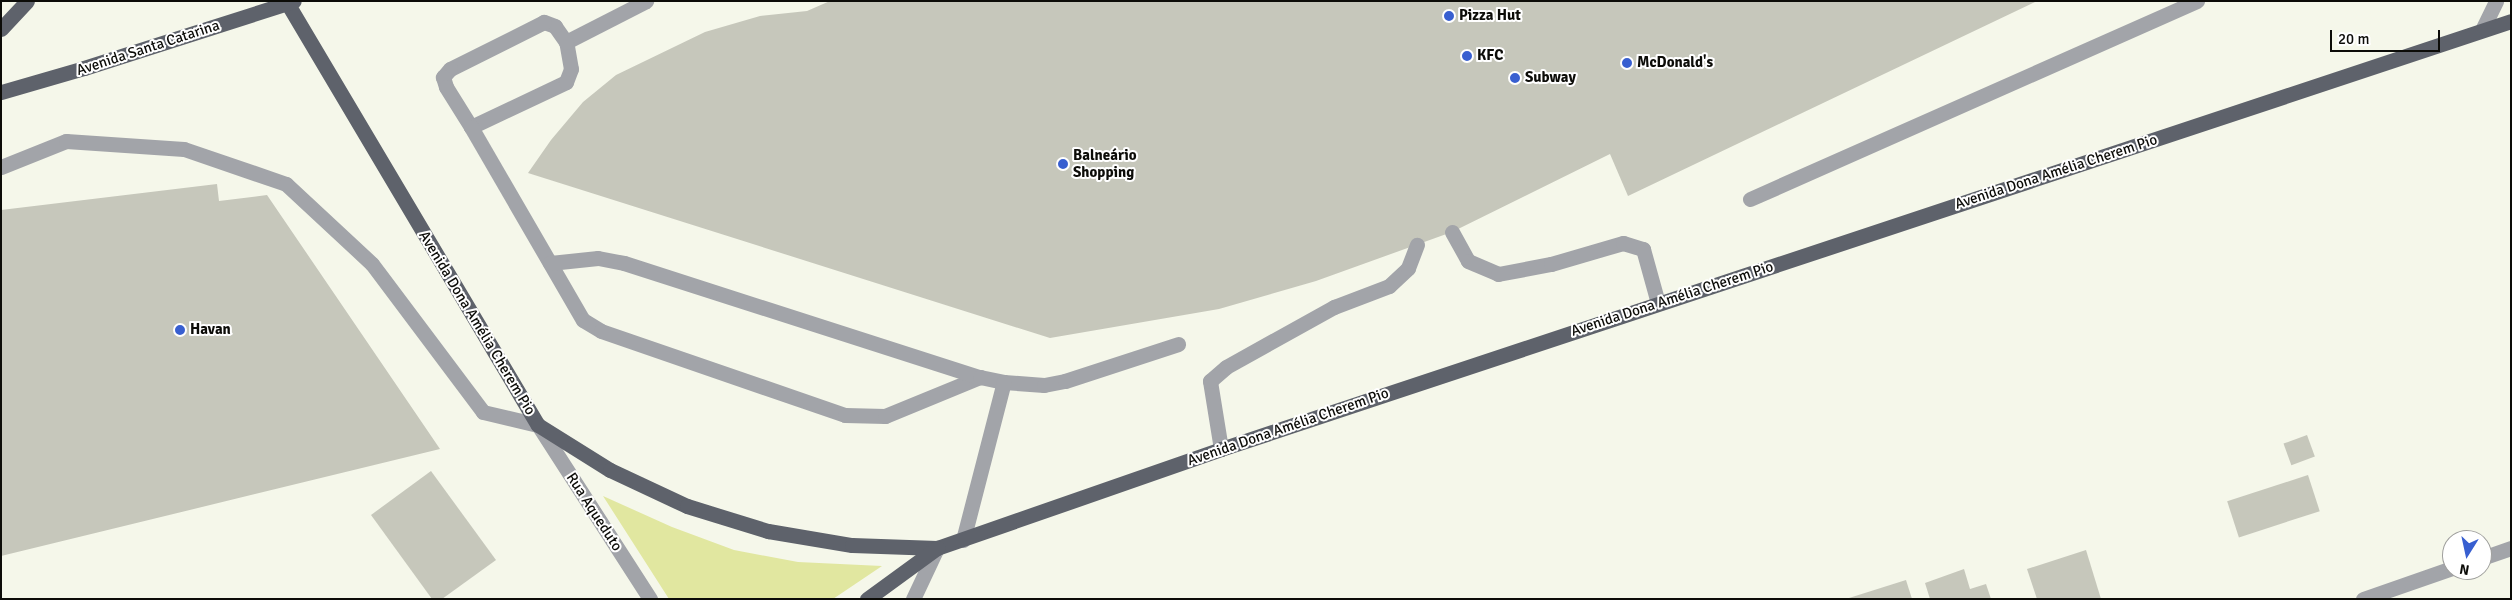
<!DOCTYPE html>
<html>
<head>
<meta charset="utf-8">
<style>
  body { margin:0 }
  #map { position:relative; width:2512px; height:600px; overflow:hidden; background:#f5f7ea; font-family:Signika,sans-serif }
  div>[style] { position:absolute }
  .green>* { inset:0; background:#e1e7a0 }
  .building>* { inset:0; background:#c6c7bb; transform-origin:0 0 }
  .lane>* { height:15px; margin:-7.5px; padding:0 7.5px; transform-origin:7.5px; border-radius:7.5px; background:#a2a4a9 }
  .street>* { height:15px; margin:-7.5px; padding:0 7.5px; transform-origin:7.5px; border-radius:7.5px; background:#a2a4a9 }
  .primary>* { height:15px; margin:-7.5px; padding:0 7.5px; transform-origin:7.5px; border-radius:7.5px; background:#5e626b }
  .dots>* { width:14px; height:14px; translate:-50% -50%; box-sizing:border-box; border:2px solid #fff; border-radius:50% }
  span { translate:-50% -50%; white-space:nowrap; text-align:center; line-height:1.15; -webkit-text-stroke:4px #fff; paint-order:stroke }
  .poi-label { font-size:15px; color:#0c0c08; font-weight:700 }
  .left { translate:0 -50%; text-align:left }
  .street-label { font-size:15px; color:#0c0c08 }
  .frame { position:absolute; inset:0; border:2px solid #0c0c08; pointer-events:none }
  .north { position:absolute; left:2442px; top:530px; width:50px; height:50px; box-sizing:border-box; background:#fff; border:1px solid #9e9e9c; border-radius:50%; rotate:190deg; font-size:14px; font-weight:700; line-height:20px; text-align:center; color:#0c0c08 }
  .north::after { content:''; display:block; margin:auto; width:18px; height:22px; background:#385fd0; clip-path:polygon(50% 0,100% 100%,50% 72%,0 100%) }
  .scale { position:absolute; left:2330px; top:30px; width:110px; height:22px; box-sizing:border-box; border:2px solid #0c0c08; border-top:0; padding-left:6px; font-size:15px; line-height:18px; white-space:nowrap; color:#0c0c08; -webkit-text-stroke:4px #fff; paint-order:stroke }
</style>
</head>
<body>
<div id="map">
  <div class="green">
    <i style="clip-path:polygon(603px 496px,672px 527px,734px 550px,798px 562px,882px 566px,833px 599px,669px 599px)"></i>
  </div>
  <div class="building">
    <i style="clip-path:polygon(830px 1px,2037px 1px,1628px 196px,1610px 154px,1452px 232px,1316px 281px,1219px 309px,1050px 338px,528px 173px,551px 140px,583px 102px,616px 75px,705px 32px,760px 16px,807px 11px)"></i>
    <i style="clip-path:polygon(217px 184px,219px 201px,267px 195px,440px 449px,1px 556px,1px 210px)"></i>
    <i style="left:2307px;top:435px;width:23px;height:25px;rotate:70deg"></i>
    <i style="clip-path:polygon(431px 471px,496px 560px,442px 599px,432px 599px,371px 515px)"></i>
    <i style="left:2308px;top:475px;width:38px;height:85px;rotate:72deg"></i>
    <i style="clip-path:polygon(2086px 550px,2101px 599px,2037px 599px,2027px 569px)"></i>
    <i style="clip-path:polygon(1964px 569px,1970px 589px,1986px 584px,1991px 599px,1930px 599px,1925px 583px)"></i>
    <i style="clip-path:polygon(1906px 580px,1912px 599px,1849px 599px,1849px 598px)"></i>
  </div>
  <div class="lane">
    <i style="left:2482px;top:30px;width:32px;rotate:-64deg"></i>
    <i style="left:566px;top:42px;width:90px;rotate:-27.1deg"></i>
    <i style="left:471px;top:127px;width:105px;rotate:-25.3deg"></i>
    <i style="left:566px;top:82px;width:14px;rotate:-69deg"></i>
    <i style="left:571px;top:69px;width:27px;rotate:-100deg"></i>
    <i style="left:566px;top:42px;width:19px;rotate:-125deg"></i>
    <i style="left:555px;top:26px;width:12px;rotate:-160deg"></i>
    <i style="left:544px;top:22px;width:105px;rotate:153.4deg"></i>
    <i style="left:450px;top:69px;width:11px;rotate:131deg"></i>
    <i style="left:443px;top:77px;width:10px;rotate:73deg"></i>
    <i style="left:446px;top:87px;width:47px;rotate:58deg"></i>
    <i style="left:471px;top:127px;width:223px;rotate:59.9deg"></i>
    <i style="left:583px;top:320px;width:21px;rotate:31deg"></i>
    <i style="left:601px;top:331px;width:258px;rotate:19deg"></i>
    <i style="left:845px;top:415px;width:40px;rotate:1.4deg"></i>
    <i style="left:885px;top:416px;width:103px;rotate:-22.3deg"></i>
    <i style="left:1px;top:167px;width:70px;rotate:-21.8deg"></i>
    <i style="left:66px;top:141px;width:118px;rotate:3.9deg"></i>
    <i style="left:184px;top:149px;width:108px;rotate:18.9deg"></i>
    <i style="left:286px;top:184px;width:117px;rotate:42.9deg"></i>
    <i style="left:372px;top:264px;width:185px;rotate:53.1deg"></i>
    <i style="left:483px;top:412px;width:57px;rotate:13.3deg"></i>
    <i style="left:1750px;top:199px;width:489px;rotate:-23.9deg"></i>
    <i style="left:1452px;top:232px;width:33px;rotate:61deg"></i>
    <i style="left:1468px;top:261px;width:33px;rotate:23deg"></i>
    <i style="left:1498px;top:274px;width:54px;rotate:-10.7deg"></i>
    <i style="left:1551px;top:264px;width:75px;rotate:-16.3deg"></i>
    <i style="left:1623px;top:243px;width:21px;rotate:17deg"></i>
    <i style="left:1643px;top:249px;width:56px;rotate:74.5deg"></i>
    <i style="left:550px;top:263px;width:48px;rotate:-5.9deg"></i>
    <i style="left:598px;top:258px;width:26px;rotate:11deg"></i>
    <i style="left:624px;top:263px;width:374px;rotate:17.8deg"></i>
    <i style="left:980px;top:377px;width:25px;rotate:12deg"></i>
    <i style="left:1004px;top:382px;width:40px;rotate:4.3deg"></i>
    <i style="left:1044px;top:385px;width:21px;rotate:-11deg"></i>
    <i style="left:1065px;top:381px;width:119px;rotate:-18.1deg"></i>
    <i style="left:1221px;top:449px;width:69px;rotate:-99.2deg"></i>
    <i style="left:1210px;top:381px;width:21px;rotate:-41deg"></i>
    <i style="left:1226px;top:367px;width:124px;rotate:-29.1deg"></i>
    <i style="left:1334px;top:307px;width:59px;rotate:-20.9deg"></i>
    <i style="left:1389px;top:286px;width:26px;rotate:-43deg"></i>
    <i style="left:1408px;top:268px;width:25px;rotate:-69deg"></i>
    <i style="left:963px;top:540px;width:163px;rotate:-75.5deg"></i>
  </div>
  <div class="street">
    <i style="left:538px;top:425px;width:207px;rotate:57.2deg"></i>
    <i style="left:2482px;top:558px;width:31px;rotate:-19deg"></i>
    <i style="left:913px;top:599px;width:56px;rotate:-64.8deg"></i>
    <i style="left:2363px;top:599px;width:94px;rotate:-19.2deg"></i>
  </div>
  <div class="primary">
    <i style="left:286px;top:1px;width:493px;rotate:59.3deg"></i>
    <i style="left:538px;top:425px;width:85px;rotate:32deg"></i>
    <i style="left:610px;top:470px;width:85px;rotate:25.1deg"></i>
    <i style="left:687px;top:506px;width:85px;rotate:17.2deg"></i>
    <i style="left:768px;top:531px;width:85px;rotate:9.5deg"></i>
    <i style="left:852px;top:545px;width:85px;rotate:2deg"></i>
    <i style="left:937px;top:548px;width:301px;rotate:-19.2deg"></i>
    <i style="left:1221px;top:449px;width:1359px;rotate:-18.35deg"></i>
    <i style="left:1px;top:29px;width:38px;rotate:-47deg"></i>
    <i style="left:1px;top:92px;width:86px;rotate:-16.1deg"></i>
    <i style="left:84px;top:68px;width:220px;rotate:-17.7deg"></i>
    <i style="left:867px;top:599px;width:87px;rotate:-36.1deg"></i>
  </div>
  <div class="dots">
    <i style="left:1449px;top:16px;background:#385fd0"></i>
    <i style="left:1467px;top:56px;background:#385fd0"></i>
    <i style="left:1627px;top:63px;background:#385fd0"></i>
    <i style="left:1515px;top:78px;background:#385fd0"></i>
    <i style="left:1063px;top:164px;background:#385fd0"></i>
    <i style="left:180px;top:330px;background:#385fd0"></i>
  </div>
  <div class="poi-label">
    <span class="left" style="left:1459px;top:16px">Pizza Hut</span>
    <span class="left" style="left:1477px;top:56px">KFC</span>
    <span class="left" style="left:1637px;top:63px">McDonald's</span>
    <span class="left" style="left:1525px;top:78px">Subway</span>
    <span class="left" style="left:1073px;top:164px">Balneário<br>Shopping</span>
    <span class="left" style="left:190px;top:330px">Havan</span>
  </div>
  <div class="street-label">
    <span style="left:148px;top:48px;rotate:-18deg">Avenida Santa Catarina</span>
    <span style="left:2056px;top:172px;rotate:-18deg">Avenida Dona Amélia Cherem Pio</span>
    <span style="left:1672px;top:299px;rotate:-18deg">Avenida Dona Amélia Cherem Pio</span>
    <span style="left:477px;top:323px;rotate:59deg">Avenida Dona Amélia Cherem Pio</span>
    <span style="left:1288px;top:427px;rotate:-19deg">Avenida Dona Amélia Cherem Pio</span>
    <span style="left:594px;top:512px;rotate:57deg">Rua Aqueduto</span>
  </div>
  <div class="frame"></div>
  <div class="north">N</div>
  <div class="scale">20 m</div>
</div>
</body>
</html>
